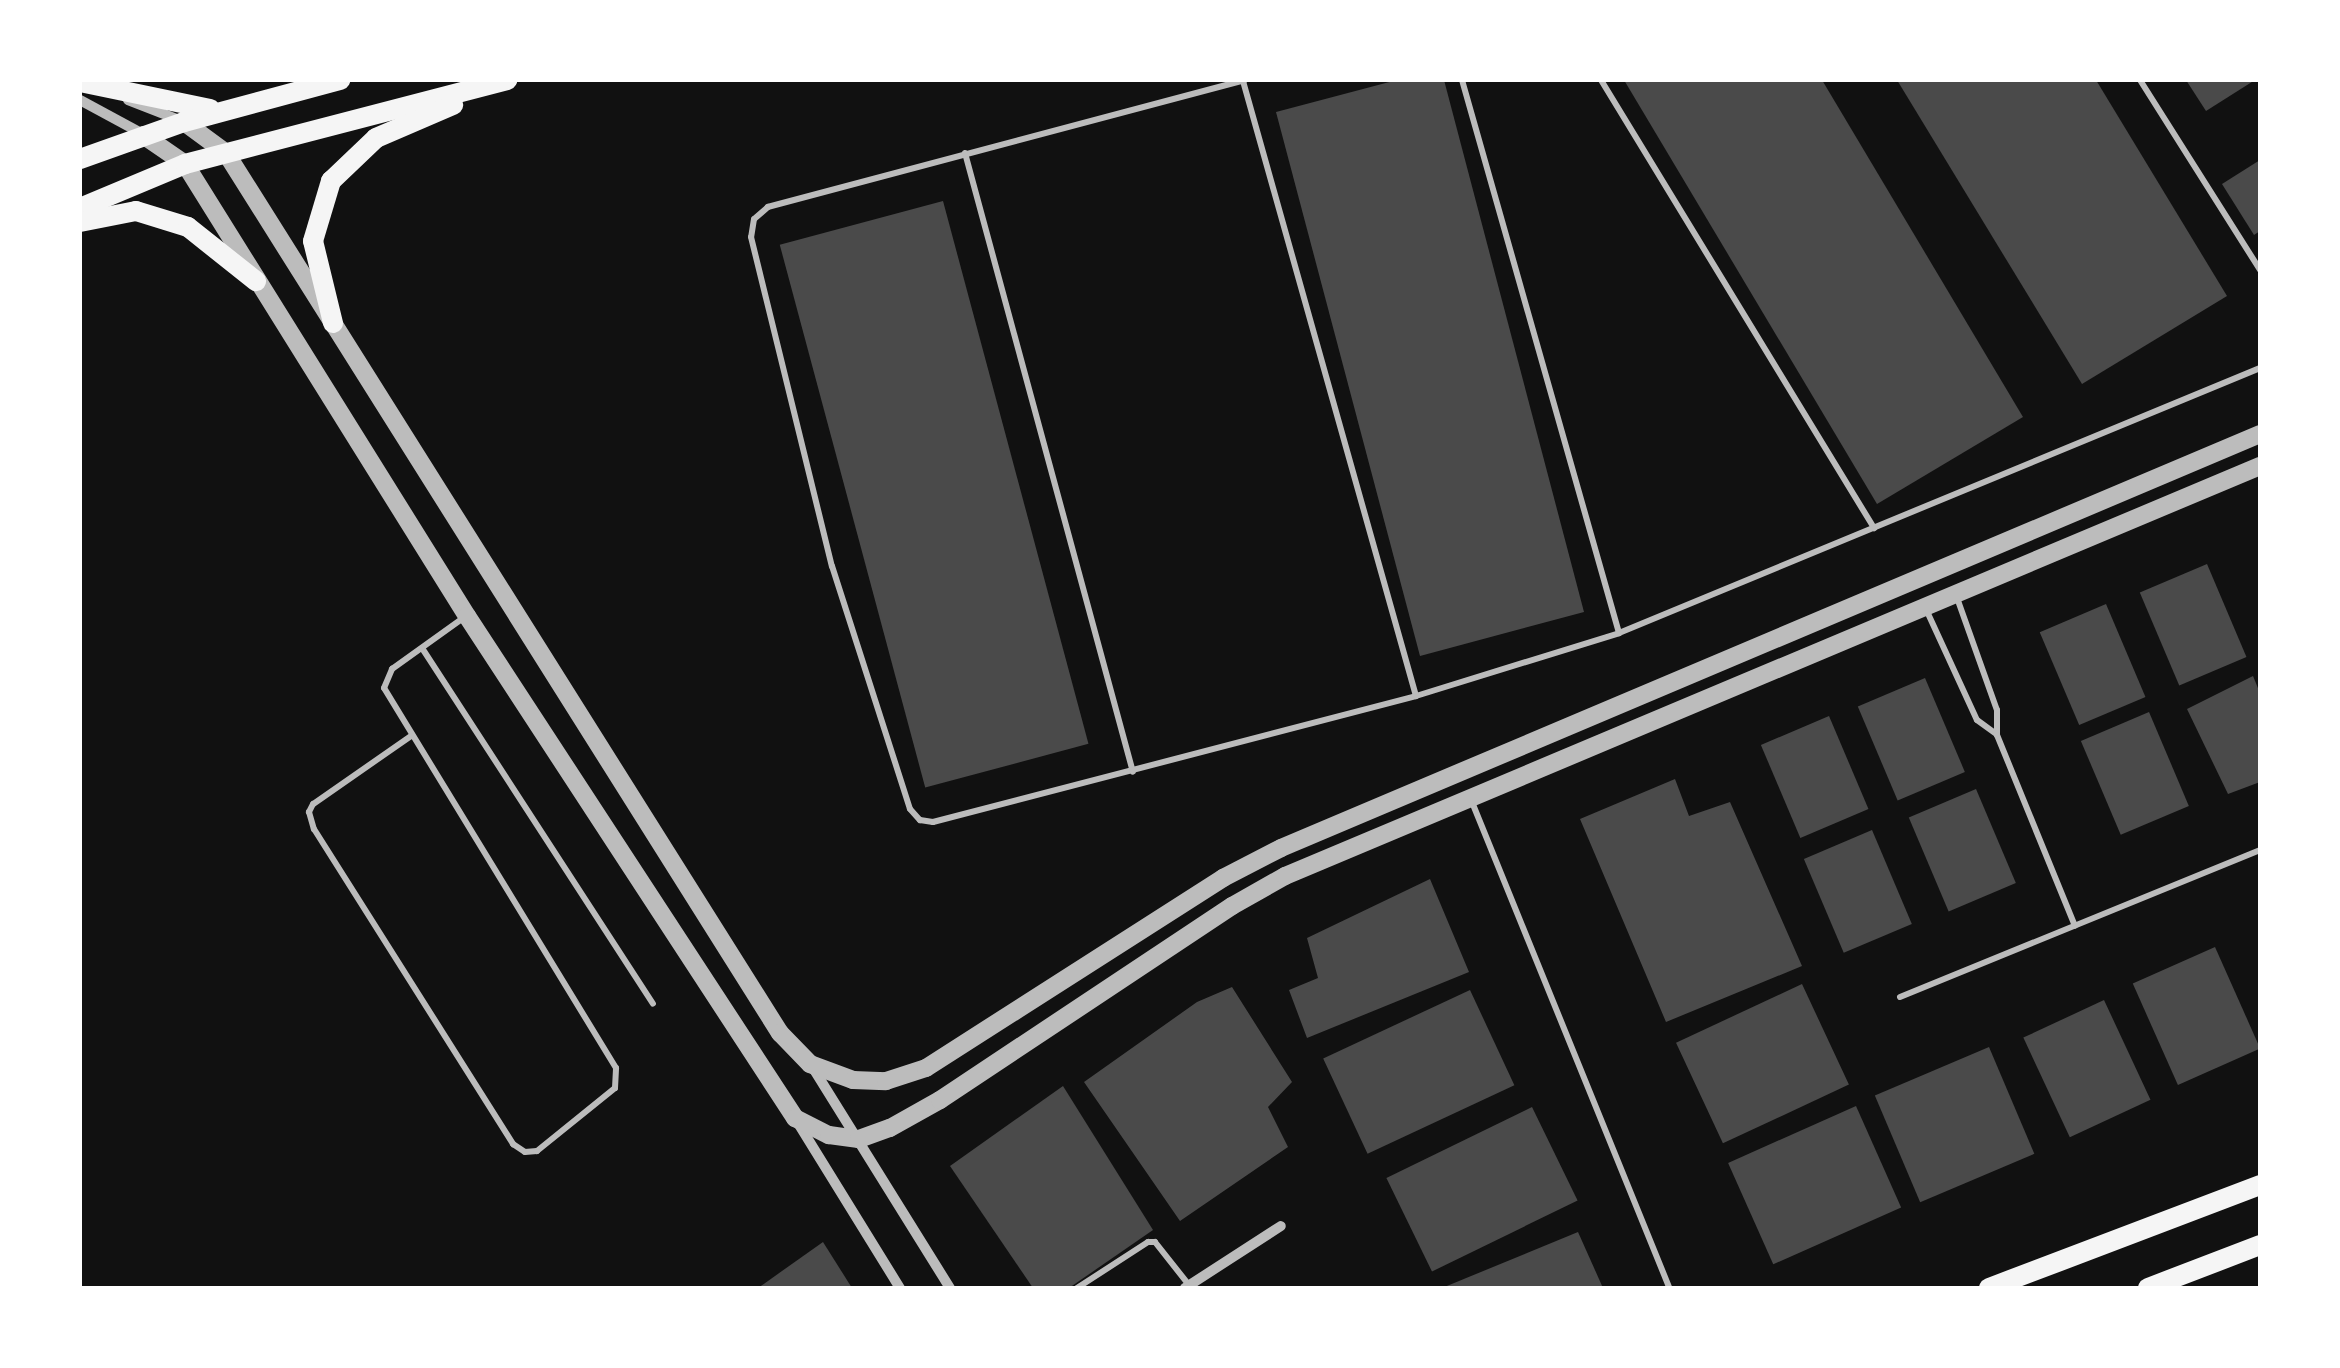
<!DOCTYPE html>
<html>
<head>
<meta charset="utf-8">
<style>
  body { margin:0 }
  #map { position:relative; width:2340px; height:1368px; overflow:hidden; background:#111; font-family:"Space Grotesk",sans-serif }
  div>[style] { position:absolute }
  .building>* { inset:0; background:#4a4a4a; transform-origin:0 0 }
  .service>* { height:6px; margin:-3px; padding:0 3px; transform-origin:3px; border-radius:3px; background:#bcbcbc }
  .minor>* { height:10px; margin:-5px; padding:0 5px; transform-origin:5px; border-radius:5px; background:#bcbcbc }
  .tertiary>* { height:18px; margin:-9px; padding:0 9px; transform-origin:9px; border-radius:9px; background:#bcbcbc }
  .secondary>* { height:20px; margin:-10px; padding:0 10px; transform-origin:10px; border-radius:10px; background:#f5f5f5 }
  .primary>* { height:20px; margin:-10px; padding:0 10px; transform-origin:10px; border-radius:10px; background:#f5f5f5 }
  span { translate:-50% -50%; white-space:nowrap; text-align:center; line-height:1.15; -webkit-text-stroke:8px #fff; paint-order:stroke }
  .frame { position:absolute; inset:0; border:82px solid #fff; pointer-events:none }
</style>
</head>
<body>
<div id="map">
  <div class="building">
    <i style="clip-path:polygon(1397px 80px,1444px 80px,1584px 612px,1420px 656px,1276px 112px)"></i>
    <i style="clip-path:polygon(1624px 80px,1822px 80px,2023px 417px,1877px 504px)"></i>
    <i style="clip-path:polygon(1897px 80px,2096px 80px,2227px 296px,2082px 384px)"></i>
    <i style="clip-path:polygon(2186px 80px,2255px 80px,2206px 111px)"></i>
    <i style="clip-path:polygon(2260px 160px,2260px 231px,2254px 235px,2222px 184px)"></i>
    <i style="left:943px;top:201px;width:562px;height:169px;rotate:75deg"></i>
    <i style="left:2207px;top:564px;width:101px;height:73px;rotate:67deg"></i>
    <i style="left:2106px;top:604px;width:101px;height:72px;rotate:67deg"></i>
    <i style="clip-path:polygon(2253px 676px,2260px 693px,2260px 782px,2228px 794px,2187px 709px)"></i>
    <i style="left:1925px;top:678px;width:102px;height:73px;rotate:67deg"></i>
    <i style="left:2149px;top:712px;width:102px;height:74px;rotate:67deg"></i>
    <i style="left:1829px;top:716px;width:101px;height:74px;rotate:67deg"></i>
    <i style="clip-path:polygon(1675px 779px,1689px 816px,1730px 802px,1802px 966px,1666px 1022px,1580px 819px)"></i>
    <i style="left:1976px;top:789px;width:102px;height:73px;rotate:67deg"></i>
    <i style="left:1872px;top:830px;width:102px;height:74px;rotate:67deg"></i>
    <i style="clip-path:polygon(1430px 879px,1469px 972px,1307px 1038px,1289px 990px,1318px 978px,1307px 938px)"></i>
    <i style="left:2215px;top:947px;width:111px;height:90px;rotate:66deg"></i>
    <i style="left:1802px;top:984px;width:111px;height:139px;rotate:65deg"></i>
    <i style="clip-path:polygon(1232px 987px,1292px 1082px,1268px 1107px,1288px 1147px,1180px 1221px,1084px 1082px,1197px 1002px)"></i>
    <i style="left:1470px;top:990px;width:105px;height:162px;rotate:65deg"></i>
    <i style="left:2104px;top:1000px;width:110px;height:89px;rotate:65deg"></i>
    <i style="left:1989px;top:1047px;width:116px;height:124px;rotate:67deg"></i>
    <i style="clip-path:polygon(1063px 1086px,1153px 1230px,1069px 1288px,1033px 1288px,950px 1166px)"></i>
    <i style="left:1856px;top:1106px;width:111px;height:140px;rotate:66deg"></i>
    <i style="left:1532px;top:1107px;width:104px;height:162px;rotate:64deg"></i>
    <i style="clip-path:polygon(1578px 1232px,1603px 1288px,1442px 1288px)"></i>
    <i style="clip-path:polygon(823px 1242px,852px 1288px,758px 1288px)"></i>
  </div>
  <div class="service">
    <i style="left:1245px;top:80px;width:494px;rotate:165.1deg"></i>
    <i style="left:768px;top:207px;width:18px;rotate:139deg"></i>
    <i style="left:754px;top:219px;width:18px;rotate:99deg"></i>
    <i style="left:751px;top:237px;width:339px;rotate:76.2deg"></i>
    <i style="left:832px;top:566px;width:255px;rotate:72.2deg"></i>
    <i style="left:910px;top:809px;width:15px;rotate:48deg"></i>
    <i style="left:920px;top:820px;width:13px;rotate:9deg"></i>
    <i style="left:933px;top:822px;width:499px;rotate:-14.6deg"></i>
    <i style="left:1416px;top:696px;width:213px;rotate:-17.2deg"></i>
    <i style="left:1619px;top:633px;width:694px;rotate:-22.46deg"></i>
    <i style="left:1462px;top:80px;width:575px;rotate:74.15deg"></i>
    <i style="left:1601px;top:80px;width:525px;rotate:58.64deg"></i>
    <i style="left:2140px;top:80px;width:225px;rotate:57.7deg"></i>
    <i style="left:1243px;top:81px;width:639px;rotate:74.29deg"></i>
    <i style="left:965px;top:153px;width:641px;rotate:74.82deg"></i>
    <i style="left:1956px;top:595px;width:122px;rotate:70.4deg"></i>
    <i style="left:1997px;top:710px;width:25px;rotate:90deg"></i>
    <i style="left:1997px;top:735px;width:206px;rotate:67.8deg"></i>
    <i style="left:1925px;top:607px;width:124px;rotate:65.3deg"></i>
    <i style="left:1977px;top:720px;width:24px;rotate:36deg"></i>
    <i style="left:422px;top:648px;width:424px;rotate:57deg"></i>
    <i style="left:411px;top:736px;width:119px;rotate:145.2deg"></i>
    <i style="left:313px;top:804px;width:9px;rotate:117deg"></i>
    <i style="left:309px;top:812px;width:18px;rotate:74deg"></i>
    <i style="left:314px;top:829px;width:373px;rotate:57.7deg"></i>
    <i style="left:513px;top:1144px;width:14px;rotate:34deg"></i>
    <i style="left:525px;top:1152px;width:12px;rotate:-5deg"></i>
    <i style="left:537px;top:1151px;width:100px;rotate:-38.9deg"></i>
    <i style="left:615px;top:1088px;width:20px;rotate:-87deg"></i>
    <i style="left:616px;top:1068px;width:445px;rotate:-121.4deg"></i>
    <i style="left:384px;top:688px;width:21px;rotate:-67deg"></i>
    <i style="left:392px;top:669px;width:91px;rotate:-35.6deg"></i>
    <i style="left:1472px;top:802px;width:523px;rotate:67.89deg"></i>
    <i style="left:1900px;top:997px;width:389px;rotate:-22.2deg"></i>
    <i style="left:1077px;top:1288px;width:85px;rotate:-32.9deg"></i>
    <i style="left:1148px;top:1242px;width:7px"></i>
    <i style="left:1155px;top:1242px;width:55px;rotate:51.7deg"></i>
  </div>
  <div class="minor">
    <i style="left:80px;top:100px;width:72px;rotate:28.4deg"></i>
    <i style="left:128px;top:100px;width:58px;rotate:21.3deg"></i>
    <i style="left:813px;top:1068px;width:259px;rotate:58.1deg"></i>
    <i style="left:798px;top:1123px;width:194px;rotate:58.3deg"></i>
    <i style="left:1185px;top:1288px;width:114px;rotate:-32.9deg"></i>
  </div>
  <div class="tertiary">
    <i style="left:184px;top:122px;width:52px;rotate:36.4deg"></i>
    <i style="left:226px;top:153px;width:1040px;rotate:57.81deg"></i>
    <i style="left:780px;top:1033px;width:43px;rotate:45.9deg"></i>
    <i style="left:810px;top:1064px;width:46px;rotate:20.4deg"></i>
    <i style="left:853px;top:1080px;width:33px;rotate:2deg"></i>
    <i style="left:886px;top:1081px;width:42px;rotate:-18deg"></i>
    <i style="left:926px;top:1068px;width:353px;rotate:-32.6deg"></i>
    <i style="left:1223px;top:878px;width:65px;rotate:-27.3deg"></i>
    <i style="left:1281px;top:848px;width:1063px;rotate:-22.92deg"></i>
    <i style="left:143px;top:135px;width:51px;rotate:34.6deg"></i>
    <i style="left:185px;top:164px;width:533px;rotate:58.04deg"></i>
    <i style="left:467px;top:616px;width:600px;rotate:56.84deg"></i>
    <i style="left:795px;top:1118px;width:38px;rotate:27deg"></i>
    <i style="left:829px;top:1135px;width:30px;rotate:8deg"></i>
    <i style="left:859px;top:1139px;width:33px;rotate:-20deg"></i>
    <i style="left:890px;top:1128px;width:57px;rotate:-29.2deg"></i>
    <i style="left:940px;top:1100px;width:351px;rotate:-33.6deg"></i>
    <i style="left:1232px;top:906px;width:61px;rotate:-29.5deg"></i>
    <i style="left:1285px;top:876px;width:1058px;rotate:-22.81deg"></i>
  </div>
  <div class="secondary">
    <i style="left:80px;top:82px;width:133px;rotate:11.7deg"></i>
    <i style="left:80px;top:159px;width:110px;rotate:-19.6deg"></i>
    <i style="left:184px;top:122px;width:162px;rotate:-15.1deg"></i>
    <i style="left:80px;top:208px;width:114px;rotate:-22.7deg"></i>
    <i style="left:185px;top:164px;width:333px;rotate:-14.6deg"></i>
    <i style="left:80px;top:222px;width:57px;rotate:-11.1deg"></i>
    <i style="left:136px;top:211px;width:54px;rotate:17.1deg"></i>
    <i style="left:188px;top:227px;width:87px;rotate:38.5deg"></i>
    <i style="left:333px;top:323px;width:84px;rotate:-103.7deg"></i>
    <i style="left:313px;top:241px;width:63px;rotate:-73.3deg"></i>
    <i style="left:331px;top:181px;width:62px;rotate:-43.7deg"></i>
    <i style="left:376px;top:138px;width:84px;rotate:-23.2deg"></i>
  </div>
  <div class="primary">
    <i style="left:1989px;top:1288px;width:290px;rotate:-20.8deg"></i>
    <i style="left:2148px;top:1288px;width:120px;rotate:-21deg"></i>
  </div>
  <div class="frame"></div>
</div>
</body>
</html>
